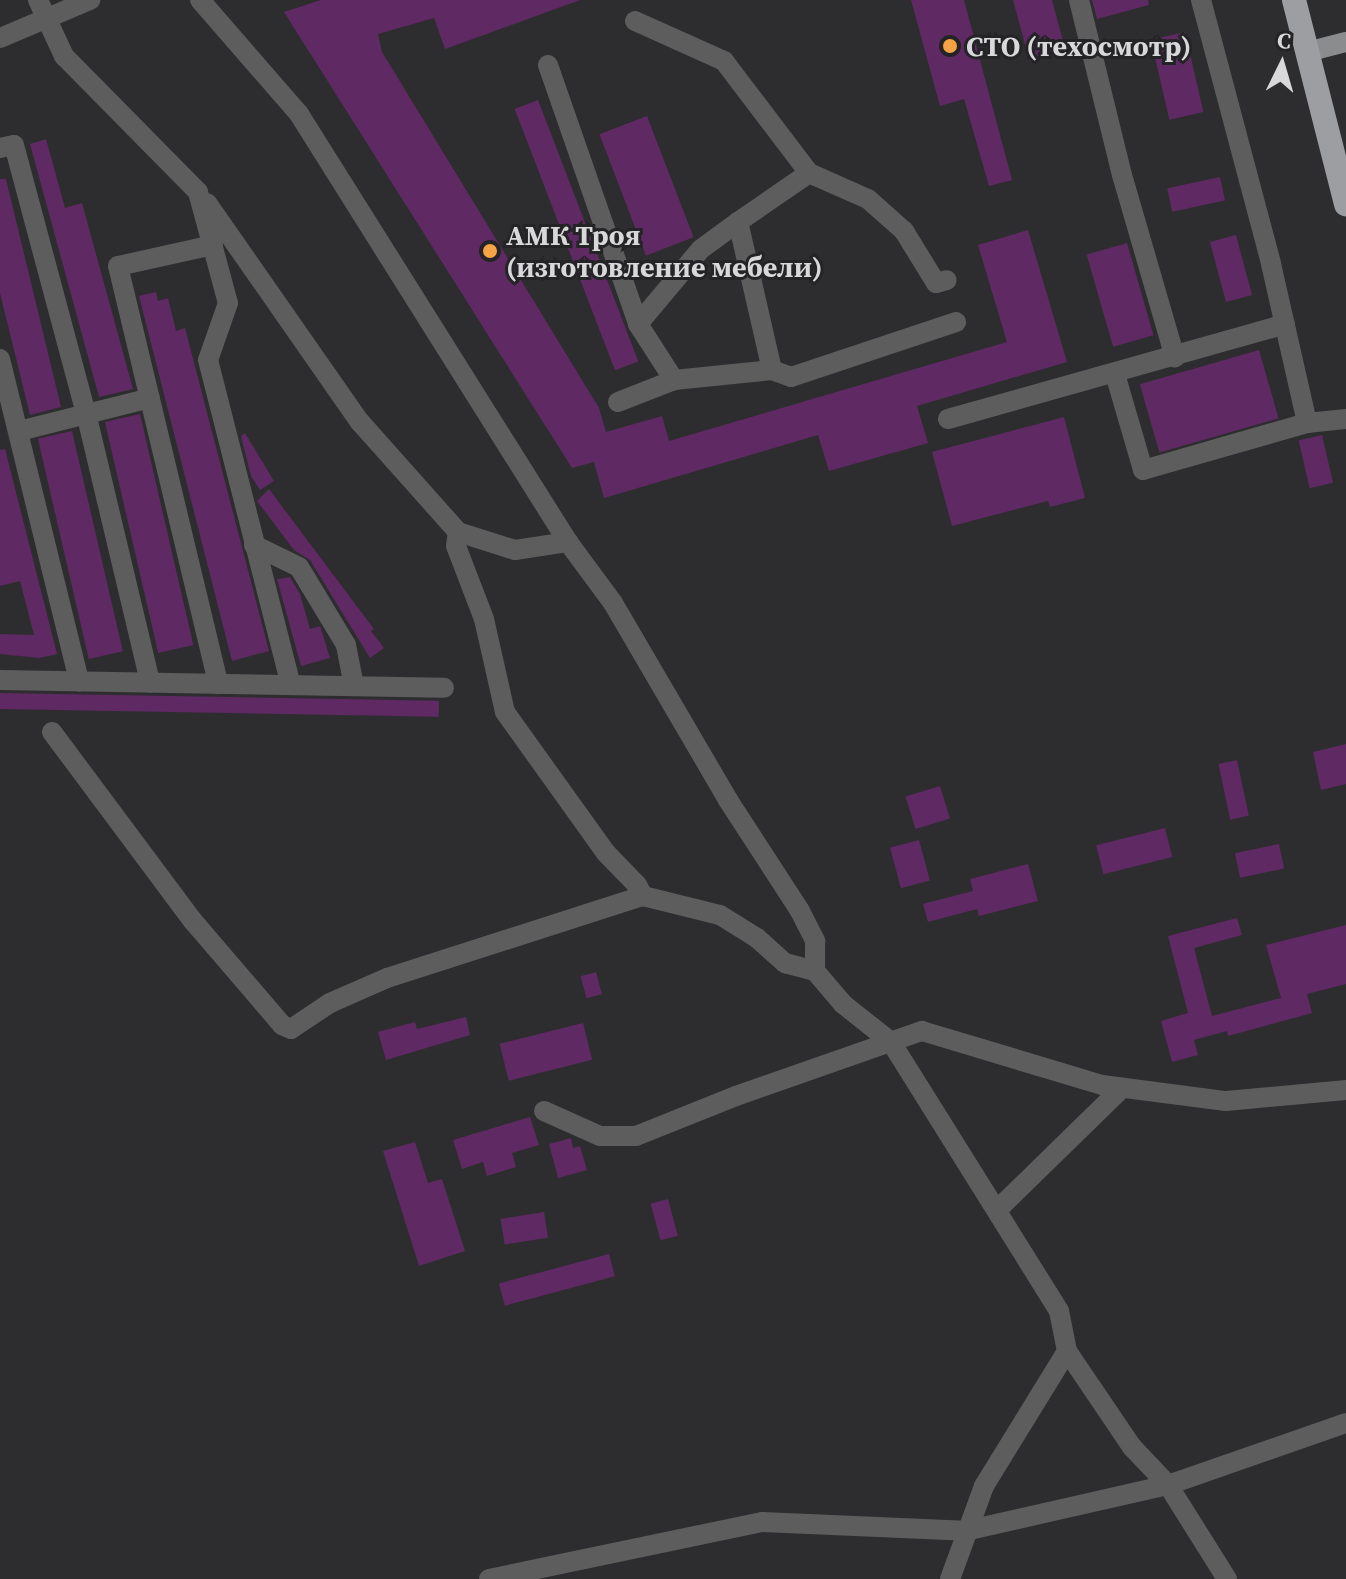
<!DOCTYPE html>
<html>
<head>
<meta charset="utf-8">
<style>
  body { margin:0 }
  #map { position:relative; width:1346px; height:1579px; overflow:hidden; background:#2d2d2f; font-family:"Source Serif 4",serif }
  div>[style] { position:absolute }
  .building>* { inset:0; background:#5f2963; transform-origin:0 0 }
  .minor>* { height:20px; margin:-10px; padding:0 10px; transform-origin:10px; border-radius:10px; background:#5d5d5e }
  .major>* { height:20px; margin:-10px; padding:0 10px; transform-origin:10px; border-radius:10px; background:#8b8c8e }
  .highway>* { height:24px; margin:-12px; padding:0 12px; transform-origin:12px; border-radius:12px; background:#9d9ea1 }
  .dots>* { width:22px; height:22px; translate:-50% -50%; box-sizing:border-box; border:4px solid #242325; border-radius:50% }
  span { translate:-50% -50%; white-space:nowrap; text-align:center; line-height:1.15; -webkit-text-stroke:6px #242325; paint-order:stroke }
  .poi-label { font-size:28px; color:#d8d7d9; font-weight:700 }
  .left { translate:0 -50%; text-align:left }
  .north { position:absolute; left:1242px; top:24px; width:80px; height:80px; -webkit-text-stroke:6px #242325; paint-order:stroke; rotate:5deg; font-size:22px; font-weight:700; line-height:32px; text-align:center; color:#d8d7d9 }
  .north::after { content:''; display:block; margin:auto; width:28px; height:36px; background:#d8d7d9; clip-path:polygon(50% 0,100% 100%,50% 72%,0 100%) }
</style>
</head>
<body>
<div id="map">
  <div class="building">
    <i style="clip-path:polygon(321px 0,580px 0,445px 49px,434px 18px,378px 34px,382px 52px,599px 408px,606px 432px,662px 416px,669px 441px,1007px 342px,978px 245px,1028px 230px,1067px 362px,917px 406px,928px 443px,829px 471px,818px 435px,604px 498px,594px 462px,572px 468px,284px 12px)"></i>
    <i style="clip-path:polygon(911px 0,964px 0,1012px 180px,989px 186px,964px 99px,940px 106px)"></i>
    <i style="clip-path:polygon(1013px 0,1052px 0,1066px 52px,1030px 62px)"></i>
    <i style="clip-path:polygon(1092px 0,1148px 0,1149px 5px,1097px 19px)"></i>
    <i style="left:1185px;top:32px;width:82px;height:35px;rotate:77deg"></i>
    <i style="left:538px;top:100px;width:280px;height:25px;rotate:69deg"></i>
    <i style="left:647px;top:116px;width:130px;height:51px;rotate:69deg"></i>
    <i style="clip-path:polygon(46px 139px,65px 208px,82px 203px,133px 389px,99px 397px,30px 144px)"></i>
    <i style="left:1220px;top:177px;width:24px;height:54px;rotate:78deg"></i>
    <i style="clip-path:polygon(0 179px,6px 179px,61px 407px,30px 415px,0 293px)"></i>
    <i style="left:1236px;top:235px;width:62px;height:27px;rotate:75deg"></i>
    <i style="left:1127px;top:243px;width:96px;height:42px;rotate:74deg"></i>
    <i style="clip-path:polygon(156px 292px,158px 301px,168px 298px,176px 331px,185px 328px,269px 651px,232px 661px,139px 296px)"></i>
    <i style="left:1259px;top:350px;width:71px;height:124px;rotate:74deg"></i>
    <i style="left:140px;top:414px;width:237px;height:36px;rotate:77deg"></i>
    <i style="clip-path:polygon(1064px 417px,1085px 498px,1050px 507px,1048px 501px,952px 526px,932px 452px)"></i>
    <i style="left:72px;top:431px;width:226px;height:35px;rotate:77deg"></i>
    <i style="clip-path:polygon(245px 433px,274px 481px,260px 490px,251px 476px,241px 436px)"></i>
    <i style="left:1322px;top:435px;width:49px;height:24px;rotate:77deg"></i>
    <i style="clip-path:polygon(5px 449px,57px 654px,40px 658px,0 654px,0 634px,34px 635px,20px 581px,0 586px,0 450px)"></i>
    <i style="clip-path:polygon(269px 489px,374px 629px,371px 631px,384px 648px,370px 658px,310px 560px,294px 550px,257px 501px)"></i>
    <i style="clip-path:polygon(290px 577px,300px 594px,310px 629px,320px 626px,330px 658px,301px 666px,277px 579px)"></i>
    <i style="left:0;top:693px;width:439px;height:16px;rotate:1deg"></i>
    <i style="clip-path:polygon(1346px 744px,1346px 784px,1321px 790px,1313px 752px)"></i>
    <i style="left:1237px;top:760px;width:57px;height:19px;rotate:78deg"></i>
    <i style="left:940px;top:786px;width:34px;height:36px;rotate:73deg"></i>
    <i style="left:1165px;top:828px;width:30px;height:71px;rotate:76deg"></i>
    <i style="left:919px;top:840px;width:42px;height:30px;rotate:75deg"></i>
    <i style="left:1279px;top:844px;width:25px;height:45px;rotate:78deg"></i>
    <i style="clip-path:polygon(1028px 864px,1038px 901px,979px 916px,977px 909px,928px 922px,923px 904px,973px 891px,970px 879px)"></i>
    <i style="clip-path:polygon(1237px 918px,1242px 935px,1194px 948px,1212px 1016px,1281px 998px,1266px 945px,1346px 925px,1346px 984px,1307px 994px,1312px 1013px,1228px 1036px,1227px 1031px,1194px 1040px,1198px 1055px,1172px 1062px,1161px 1021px,1188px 1013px,1168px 936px)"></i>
    <i style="left:596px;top:972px;width:23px;height:16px;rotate:75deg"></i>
    <i style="clip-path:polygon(466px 1017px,470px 1035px,386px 1060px,378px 1032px,415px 1022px,417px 1029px)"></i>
    <i style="left:583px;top:1023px;width:38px;height:86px;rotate:76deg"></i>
    <i style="clip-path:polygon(530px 1117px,539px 1145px,512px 1153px,516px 1167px,487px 1176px,483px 1162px,462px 1169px,453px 1140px)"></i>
    <i style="clip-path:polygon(571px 1138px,573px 1148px,580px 1146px,587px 1170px,558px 1178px,549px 1144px)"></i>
    <i style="clip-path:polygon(415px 1142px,428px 1183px,442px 1179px,465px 1251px,419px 1266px,383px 1151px)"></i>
    <i style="left:668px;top:1199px;width:38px;height:18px;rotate:75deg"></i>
    <i style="left:544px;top:1212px;width:26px;height:44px;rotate:81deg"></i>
    <i style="left:609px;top:1254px;width:23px;height:114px;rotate:75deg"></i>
  </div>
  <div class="minor">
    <i style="left:38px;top:0;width:62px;rotate:65.1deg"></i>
    <i style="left:64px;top:56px;width:191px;rotate:45.4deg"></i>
    <i style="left:198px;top:192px;width:115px;rotate:74.9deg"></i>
    <i style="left:228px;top:303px;width:60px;rotate:109.3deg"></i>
    <i style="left:208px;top:360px;width:335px;rotate:75.7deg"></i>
    <i style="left:200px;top:0;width:151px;rotate:49deg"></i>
    <i style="left:299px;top:114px;width:506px;rotate:57.85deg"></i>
    <i style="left:568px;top:542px;width:76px;rotate:53.6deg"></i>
    <i style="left:613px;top:603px;width:228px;rotate:59.7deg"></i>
    <i style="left:728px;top:800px;width:132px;rotate:57deg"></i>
    <i style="left:800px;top:911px;width:34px;rotate:63deg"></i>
    <i style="left:815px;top:941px;width:30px;rotate:90deg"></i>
    <i style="left:1079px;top:0;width:180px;rotate:76.2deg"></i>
    <i style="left:1122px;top:175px;width:190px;rotate:73.8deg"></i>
    <i style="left:1201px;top:0;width:273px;rotate:75.1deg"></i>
    <i style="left:1271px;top:264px;width:163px;rotate:77.2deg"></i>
    <i style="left:635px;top:21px;width:98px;rotate:24.2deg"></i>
    <i style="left:724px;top:61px;width:141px;rotate:52.8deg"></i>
    <i style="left:809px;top:173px;width:64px;rotate:23.8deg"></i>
    <i style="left:868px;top:199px;width:48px;rotate:41.6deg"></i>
    <i style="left:904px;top:231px;width:61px;rotate:58.4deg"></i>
    <i style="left:936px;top:283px;width:11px;rotate:-15deg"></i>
    <i style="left:0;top:38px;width:98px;rotate:-22.9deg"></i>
    <i style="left:548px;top:65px;width:274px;rotate:70.8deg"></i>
    <i style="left:638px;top:324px;width:67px;rotate:57.3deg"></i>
    <i style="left:0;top:148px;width:14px;rotate:-12deg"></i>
    <i style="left:14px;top:145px;width:278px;rotate:75deg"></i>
    <i style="left:86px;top:413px;width:277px;rotate:76.6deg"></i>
    <i style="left:207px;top:203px;width:267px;rotate:55.1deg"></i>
    <i style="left:360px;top:422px;width:147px;rotate:48.3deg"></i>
    <i style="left:458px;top:532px;width:60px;rotate:17.5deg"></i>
    <i style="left:515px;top:550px;width:54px;rotate:-8.6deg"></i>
    <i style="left:213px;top:245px;width:97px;rotate:167.5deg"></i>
    <i style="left:118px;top:266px;width:430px;rotate:76.5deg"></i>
    <i style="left:638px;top:324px;width:98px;rotate:-50deg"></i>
    <i style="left:701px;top:249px;width:46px;rotate:-36.1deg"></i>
    <i style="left:0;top:359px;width:332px;rotate:76.2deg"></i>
    <i style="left:772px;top:370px;width:152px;rotate:-102.9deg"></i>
    <i style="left:738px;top:222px;width:86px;rotate:-34.6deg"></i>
    <i style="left:1115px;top:374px;width:100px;rotate:73.7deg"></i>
    <i style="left:1143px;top:470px;width:171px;rotate:-16deg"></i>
    <i style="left:1307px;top:423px;width:39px;rotate:-6deg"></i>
    <i style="left:618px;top:402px;width:60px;rotate:-21.4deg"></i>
    <i style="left:674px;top:380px;width:99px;rotate:-5.8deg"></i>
    <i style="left:772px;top:370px;width:20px;rotate:20deg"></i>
    <i style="left:791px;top:377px;width:174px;rotate:-18.4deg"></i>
    <i style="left:948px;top:419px;width:350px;rotate:-15.7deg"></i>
    <i style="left:19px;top:431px;width:135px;rotate:-14.1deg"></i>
    <i style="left:458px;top:532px;width:14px;rotate:98deg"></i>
    <i style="left:456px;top:546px;width:78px;rotate:69deg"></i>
    <i style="left:484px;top:619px;width:95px;rotate:77.3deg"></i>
    <i style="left:505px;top:712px;width:173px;rotate:54.4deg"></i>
    <i style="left:606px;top:853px;width:45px;rotate:45.9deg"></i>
    <i style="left:637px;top:885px;width:13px;rotate:61deg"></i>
    <i style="left:254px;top:545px;width:50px;rotate:26.1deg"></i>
    <i style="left:299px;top:567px;width:91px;rotate:58.9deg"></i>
    <i style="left:346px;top:645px;width:42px;rotate:79deg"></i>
    <i style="left:0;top:680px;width:444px;rotate:1deg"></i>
    <i style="left:52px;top:732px;width:236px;rotate:53.3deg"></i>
    <i style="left:193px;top:921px;width:137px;rotate:49.4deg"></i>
    <i style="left:282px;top:1025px;width:10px;rotate:24deg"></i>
    <i style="left:291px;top:1029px;width:47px;rotate:-33.7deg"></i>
    <i style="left:330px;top:1003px;width:62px;rotate:-23.7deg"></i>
    <i style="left:387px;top:978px;width:269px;rotate:-17.8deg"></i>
    <i style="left:643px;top:896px;width:79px;rotate:13.9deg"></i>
    <i style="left:720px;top:915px;width:44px;rotate:31.9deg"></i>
    <i style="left:757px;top:938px;width:38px;rotate:42deg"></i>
    <i style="left:785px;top:963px;width:31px;rotate:15deg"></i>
    <i style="left:815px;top:971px;width:43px;rotate:49.7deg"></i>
    <i style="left:843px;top:1004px;width:61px;rotate:38.4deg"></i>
    <i style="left:891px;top:1042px;width:317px;rotate:58deg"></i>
    <i style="left:1059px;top:1311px;width:41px;rotate:78.7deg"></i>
    <i style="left:1067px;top:1351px;width:116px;rotate:55.9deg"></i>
    <i style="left:1132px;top:1447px;width:52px;rotate:46.5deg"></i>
    <i style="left:1168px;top:1485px;width:111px;rotate:57.9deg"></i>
    <i style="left:544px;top:1111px;width:61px;rotate:24.1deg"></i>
    <i style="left:600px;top:1136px;width:36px"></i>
    <i style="left:636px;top:1136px;width:108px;rotate:-21.8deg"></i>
    <i style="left:736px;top:1096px;width:197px;rotate:-19.3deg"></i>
    <i style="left:922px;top:1031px;width:188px;rotate:16.7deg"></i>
    <i style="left:1102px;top:1085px;width:125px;rotate:7.4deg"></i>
    <i style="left:1226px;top:1101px;width:121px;rotate:-5.2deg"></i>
    <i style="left:997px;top:1210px;width:175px;rotate:-44.3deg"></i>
    <i style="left:489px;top:1579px;width:279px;rotate:-11.8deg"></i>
    <i style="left:762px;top:1522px;width:203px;rotate:2.5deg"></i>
    <i style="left:965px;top:1531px;width:208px;rotate:-12.8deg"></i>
    <i style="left:1168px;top:1485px;width:188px;rotate:-19.2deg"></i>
    <i style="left:950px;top:1579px;width:99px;rotate:-69.9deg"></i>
    <i style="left:984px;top:1486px;width:158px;rotate:-58.4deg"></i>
  </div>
  <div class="major">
    <i style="left:1307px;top:52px;width:40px;rotate:-14.4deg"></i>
  </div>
  <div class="highway">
    <i style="left:1294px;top:0;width:211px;rotate:75.7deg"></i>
  </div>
  <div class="dots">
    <i style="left:950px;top:46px;background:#f5a345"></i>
    <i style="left:490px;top:251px;background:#f5a345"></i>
  </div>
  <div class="poi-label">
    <span class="left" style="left:966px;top:46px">СТО (техосмотр)</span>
    <span class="left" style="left:506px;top:251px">АМК Троя<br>(изготовление мебели)</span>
  </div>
  <div class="north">С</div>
</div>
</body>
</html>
